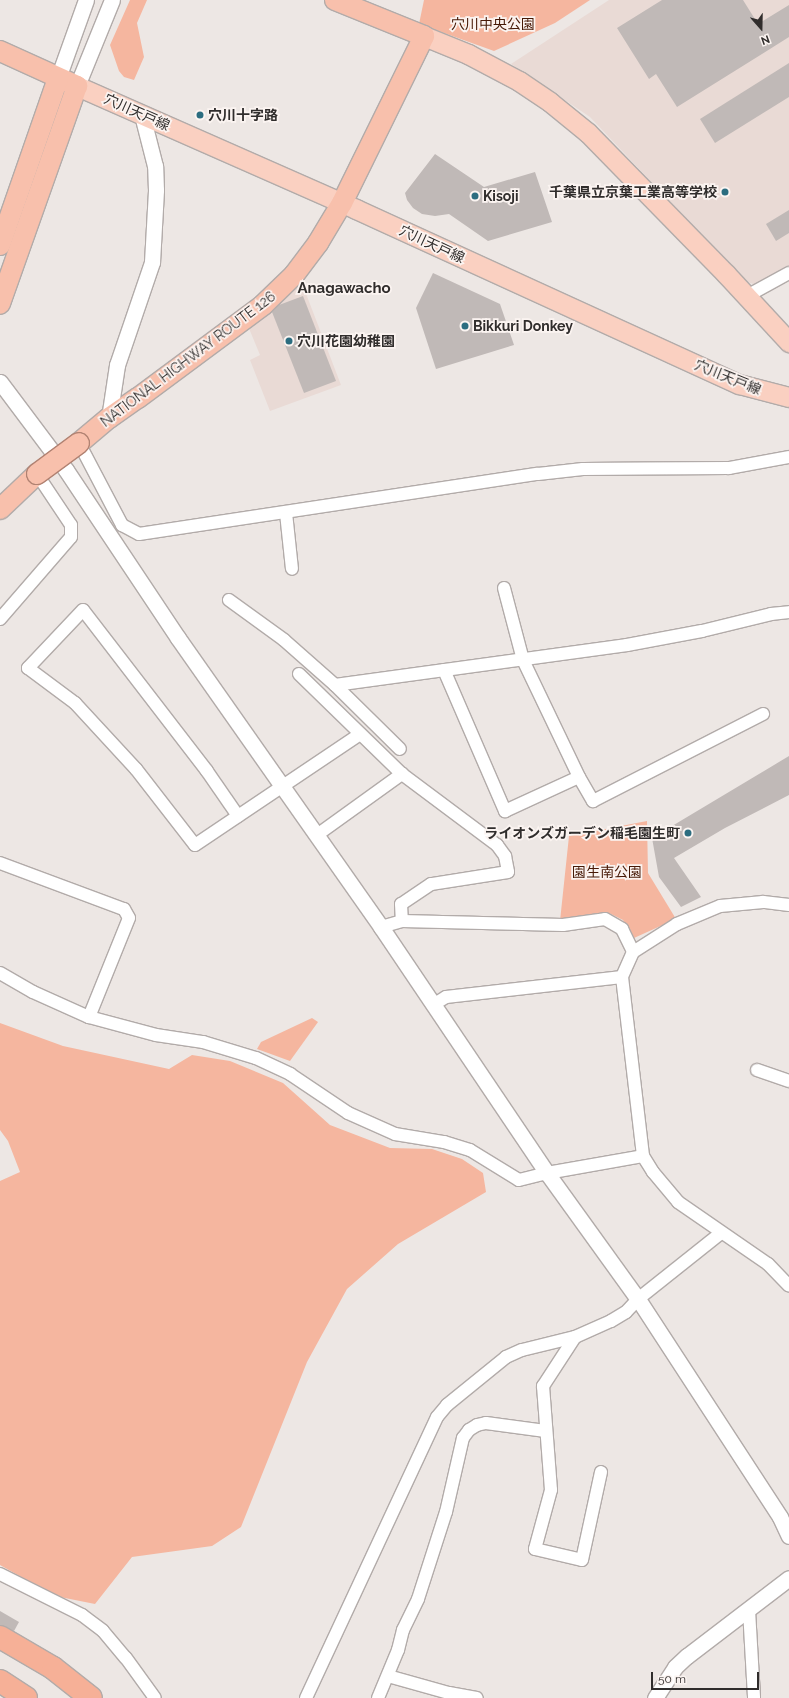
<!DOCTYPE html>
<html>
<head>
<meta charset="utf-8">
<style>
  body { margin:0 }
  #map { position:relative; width:789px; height:1698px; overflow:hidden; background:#ede7e4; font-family:Raleway,"Noto Sans JP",sans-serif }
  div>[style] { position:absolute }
  .built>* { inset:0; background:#e9dad5 }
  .green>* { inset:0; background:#f5b69f }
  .building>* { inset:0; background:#c0b9b7 }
  .roads { filter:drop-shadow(1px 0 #b2aba9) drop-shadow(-1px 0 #b2aba9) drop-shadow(0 1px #b2aba9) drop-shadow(0 -1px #b2aba9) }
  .minor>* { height:12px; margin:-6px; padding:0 6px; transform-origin:6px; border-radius:6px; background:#fff }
  .tertiary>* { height:15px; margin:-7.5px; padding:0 7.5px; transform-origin:7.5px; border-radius:7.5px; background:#fff }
  .primary>* { height:19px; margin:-9.5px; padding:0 9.5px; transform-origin:9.5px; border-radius:9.5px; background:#fad0c1 }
  .trunk>* { height:20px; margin:-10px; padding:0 10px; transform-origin:10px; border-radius:10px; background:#f8c0ac }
  .motorway>* { height:22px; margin:-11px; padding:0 11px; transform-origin:11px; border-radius:11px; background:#f6b097 }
  .bridges { filter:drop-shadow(1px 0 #b18272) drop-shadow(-1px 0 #b18272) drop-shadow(0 1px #b18272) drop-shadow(0 -1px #b18272) }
  .trunk-bridge>* { height:20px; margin:-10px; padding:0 10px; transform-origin:10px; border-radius:10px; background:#f8c0ac }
  .dots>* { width:11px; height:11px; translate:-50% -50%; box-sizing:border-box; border:2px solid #fbf4f1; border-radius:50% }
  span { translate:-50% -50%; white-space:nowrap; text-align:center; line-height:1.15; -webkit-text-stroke:3.5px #fbf4f1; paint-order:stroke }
  .park-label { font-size:14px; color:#471906 }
  .street-label { font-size:14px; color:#302d2c }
  .poi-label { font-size:14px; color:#302d2c; font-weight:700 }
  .left { translate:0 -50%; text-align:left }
  .right { translate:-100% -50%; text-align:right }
  .neighbourhood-label { font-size:15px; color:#302d2c; font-weight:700 }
  .north { position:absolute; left:741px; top:8px; width:40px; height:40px; -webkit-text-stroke:3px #fbf4f1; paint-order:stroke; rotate:160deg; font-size:11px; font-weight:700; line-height:16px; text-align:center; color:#302d2c }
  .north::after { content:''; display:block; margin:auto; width:14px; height:18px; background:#302d2c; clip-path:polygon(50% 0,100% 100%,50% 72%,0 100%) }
  .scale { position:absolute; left:651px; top:1672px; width:108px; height:18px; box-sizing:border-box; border:2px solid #302d2c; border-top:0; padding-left:5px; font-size:12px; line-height:14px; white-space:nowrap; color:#302d2c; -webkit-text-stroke:3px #fbf4f1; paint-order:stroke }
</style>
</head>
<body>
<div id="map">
  <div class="built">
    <i style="clip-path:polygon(609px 0,789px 0,789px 266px,756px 285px,745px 281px,590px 117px,511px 64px)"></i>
    <i style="clip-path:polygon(300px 278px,341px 385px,270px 411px,250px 360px,260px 355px,248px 326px)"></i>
  </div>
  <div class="green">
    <i style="clip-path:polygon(130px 0,147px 0,137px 23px,144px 57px,134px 80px,124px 77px,119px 71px,110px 45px)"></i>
    <i style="clip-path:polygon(424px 0,590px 0,555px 23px,494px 51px,419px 24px)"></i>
    <i style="clip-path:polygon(647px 821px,648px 873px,676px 919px,634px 938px,623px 920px,609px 913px,560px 921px,569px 836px)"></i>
    <i style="clip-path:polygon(312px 1018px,318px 1022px,290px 1061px,257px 1049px,261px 1042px)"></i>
    <i style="clip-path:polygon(0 1023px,63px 1046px,169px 1069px,192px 1055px,230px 1061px,283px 1083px,330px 1125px,390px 1148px,432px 1149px,462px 1159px,483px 1173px,486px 1192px,398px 1244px,347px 1289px,307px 1362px,241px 1527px,212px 1546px,132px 1557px,95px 1604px,55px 1596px,0 1565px,0 1181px,20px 1172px,8px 1141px,0 1130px)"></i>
  </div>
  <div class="building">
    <i style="clip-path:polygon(662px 0,743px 0,758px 24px,789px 5px,789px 37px,677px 107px,656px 74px,649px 79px,617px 28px)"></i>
    <i style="clip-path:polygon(789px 63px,789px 97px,715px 143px,700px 119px)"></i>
    <i style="clip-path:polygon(435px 154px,484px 187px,535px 172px,552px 222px,488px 241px,449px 214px,435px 216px,422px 214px,413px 208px,407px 200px,405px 193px)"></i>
    <i style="clip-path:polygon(789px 210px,789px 233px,776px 241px,766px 224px)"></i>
    <i style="clip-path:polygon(433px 273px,500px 304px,514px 345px,436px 369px,416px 308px)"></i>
    <i style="clip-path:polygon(303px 296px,336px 381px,304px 393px,272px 312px,279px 305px)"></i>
    <i style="clip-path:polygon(789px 756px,789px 795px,725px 828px,674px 858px,701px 897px,681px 907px,659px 877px,652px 838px)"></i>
    <i style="clip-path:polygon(0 1611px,19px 1622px,14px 1631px,0 1625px)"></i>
  </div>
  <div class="roads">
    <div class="minor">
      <i style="left:747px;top:296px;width:48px;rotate:-28.7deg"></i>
      <i style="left:79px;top:443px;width:93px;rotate:62.3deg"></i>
      <i style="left:122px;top:525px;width:19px;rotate:28deg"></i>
      <i style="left:139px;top:534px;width:403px;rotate:-8.6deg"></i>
      <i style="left:538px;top:474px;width:45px;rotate:-6.3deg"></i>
      <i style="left:583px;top:469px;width:146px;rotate:-0.4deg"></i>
      <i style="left:729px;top:468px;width:61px;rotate:-10.4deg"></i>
      <i style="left:286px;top:513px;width:56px;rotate:83.9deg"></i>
      <i style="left:504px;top:588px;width:74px;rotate:75.2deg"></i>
      <i style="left:523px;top:660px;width:130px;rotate:64.4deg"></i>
      <i style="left:579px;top:777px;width:28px;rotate:60deg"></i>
      <i style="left:593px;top:801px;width:191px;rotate:-27.1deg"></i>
      <i style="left:229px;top:600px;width:68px;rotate:36deg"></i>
      <i style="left:284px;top:640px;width:68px;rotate:41.4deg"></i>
      <i style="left:335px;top:685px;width:91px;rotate:44.6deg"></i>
      <i style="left:0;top:619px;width:108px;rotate:-49.1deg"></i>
      <i style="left:71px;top:537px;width:12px;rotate:-90deg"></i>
      <i style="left:71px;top:525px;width:61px;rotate:-123.7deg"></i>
      <i style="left:444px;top:670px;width:154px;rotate:66.6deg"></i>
      <i style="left:505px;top:811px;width:81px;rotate:-24.7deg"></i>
      <i style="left:299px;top:674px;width:144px;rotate:44.2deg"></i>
      <i style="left:402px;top:774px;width:119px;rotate:36.8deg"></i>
      <i style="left:497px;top:845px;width:14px;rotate:54deg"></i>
      <i style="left:505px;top:856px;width:16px;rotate:79deg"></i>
      <i style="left:508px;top:872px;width:78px;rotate:171.1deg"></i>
      <i style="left:431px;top:884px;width:36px;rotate:146deg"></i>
      <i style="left:401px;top:904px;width:17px;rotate:87deg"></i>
      <i style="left:335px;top:685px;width:295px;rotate:-7.8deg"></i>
      <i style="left:627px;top:645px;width:76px;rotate:-10.6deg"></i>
      <i style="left:702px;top:631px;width:71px;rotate:-13.8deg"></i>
      <i style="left:771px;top:614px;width:18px;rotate:-6deg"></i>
      <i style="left:238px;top:816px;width:55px;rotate:-124.6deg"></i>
      <i style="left:207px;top:771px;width:203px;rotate:-127.6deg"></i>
      <i style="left:83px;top:610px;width:80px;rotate:133.5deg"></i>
      <i style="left:28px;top:668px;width:59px;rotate:36.7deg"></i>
      <i style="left:75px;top:703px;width:90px;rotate:47.3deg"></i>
      <i style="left:136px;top:769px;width:96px;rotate:52.2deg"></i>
      <i style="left:195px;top:845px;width:199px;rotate:-33.9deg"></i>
      <i style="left:317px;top:835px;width:105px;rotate:-35.7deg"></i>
      <i style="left:0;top:863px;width:132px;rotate:20.4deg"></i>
      <i style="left:124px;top:909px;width:10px;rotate:61deg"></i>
      <i style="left:129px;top:918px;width:107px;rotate:112deg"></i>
      <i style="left:789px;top:905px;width:26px;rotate:-173deg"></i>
      <i style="left:763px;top:902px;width:43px;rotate:174.7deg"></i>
      <i style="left:720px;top:906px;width:47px;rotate:157.3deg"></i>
      <i style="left:677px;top:924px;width:52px;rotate:147.5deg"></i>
      <i style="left:633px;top:952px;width:27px;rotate:114deg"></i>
      <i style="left:622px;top:977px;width:180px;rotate:83.3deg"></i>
      <i style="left:643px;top:1156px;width:19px;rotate:58deg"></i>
      <i style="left:653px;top:1172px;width:39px;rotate:50deg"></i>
      <i style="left:678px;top:1202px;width:109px;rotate:34.6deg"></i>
      <i style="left:768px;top:1264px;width:30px;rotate:46deg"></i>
      <i style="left:381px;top:927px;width:22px;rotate:-16deg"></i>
      <i style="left:402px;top:921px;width:161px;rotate:1.4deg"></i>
      <i style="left:563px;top:925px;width:42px;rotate:-8.1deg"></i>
      <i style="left:605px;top:919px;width:20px;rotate:30deg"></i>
      <i style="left:622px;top:929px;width:25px;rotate:64deg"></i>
      <i style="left:0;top:973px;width:38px;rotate:30deg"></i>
      <i style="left:33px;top:992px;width:61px;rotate:24.1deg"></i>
      <i style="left:89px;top:1017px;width:69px;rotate:15deg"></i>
      <i style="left:156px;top:1035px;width:48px;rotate:8.5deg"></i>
      <i style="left:203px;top:1042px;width:55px;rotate:16.8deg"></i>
      <i style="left:256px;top:1058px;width:38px;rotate:25deg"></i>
      <i style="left:290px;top:1074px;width:70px;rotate:33.9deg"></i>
      <i style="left:348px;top:1113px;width:51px;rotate:24.1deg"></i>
      <i style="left:395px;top:1134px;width:50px;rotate:9.3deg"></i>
      <i style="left:444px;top:1142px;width:27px;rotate:17deg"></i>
      <i style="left:470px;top:1150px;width:57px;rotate:31.5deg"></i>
      <i style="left:519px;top:1180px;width:29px;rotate:-14deg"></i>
      <i style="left:547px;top:1173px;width:97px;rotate:-10deg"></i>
      <i style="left:433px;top:1005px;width:15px;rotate:-32deg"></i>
      <i style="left:446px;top:997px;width:177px;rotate:-6.5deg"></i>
      <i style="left:757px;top:1070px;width:34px;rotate:19deg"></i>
      <i style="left:575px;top:1337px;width:59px;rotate:123.1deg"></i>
      <i style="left:543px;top:1386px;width:104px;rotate:85.6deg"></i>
      <i style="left:551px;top:1490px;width:61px;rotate:105.2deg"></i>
      <i style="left:535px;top:1549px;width:48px;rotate:13.2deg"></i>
      <i style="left:582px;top:1560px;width:90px;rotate:-77.8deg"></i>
      <i style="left:0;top:1574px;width:92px;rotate:26.6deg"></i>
      <i style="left:82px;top:1615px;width:26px;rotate:37deg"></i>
      <i style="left:103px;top:1631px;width:35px;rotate:50deg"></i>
      <i style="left:126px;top:1658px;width:49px;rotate:54.1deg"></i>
      <i style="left:749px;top:1610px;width:88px;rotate:86.7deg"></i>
      <i style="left:388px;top:1676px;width:63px;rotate:15.6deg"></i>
      <i style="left:449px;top:1693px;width:28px;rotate:10deg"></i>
      <i style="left:306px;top:1698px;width:310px;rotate:-65deg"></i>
      <i style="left:437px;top:1417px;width:16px;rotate:-50deg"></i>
      <i style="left:447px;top:1405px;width:76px;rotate:-39.1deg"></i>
      <i style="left:506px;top:1357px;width:17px;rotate:-24deg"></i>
      <i style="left:522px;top:1350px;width:55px;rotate:-13.8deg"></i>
      <i style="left:575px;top:1337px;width:39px;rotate:-24deg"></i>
      <i style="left:611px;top:1321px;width:17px;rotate:-31deg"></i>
      <i style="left:626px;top:1312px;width:18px;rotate:-47deg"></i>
      <i style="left:638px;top:1299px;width:106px;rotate:-38.5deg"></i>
      <i style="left:378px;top:1698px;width:52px;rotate:-67.4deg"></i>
      <i style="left:398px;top:1650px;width:21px;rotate:-76deg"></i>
      <i style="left:403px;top:1630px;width:34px;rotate:-64deg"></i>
      <i style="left:418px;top:1599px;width:91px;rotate:-72.2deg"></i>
      <i style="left:446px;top:1512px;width:76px;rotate:-77.1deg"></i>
      <i style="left:463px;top:1438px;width:10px;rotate:-53deg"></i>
      <i style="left:469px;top:1430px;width:9px;rotate:-32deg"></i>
      <i style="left:477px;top:1425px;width:9px;rotate:-13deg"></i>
      <i style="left:486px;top:1423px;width:60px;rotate:7.7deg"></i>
    </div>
    <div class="tertiary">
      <i style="left:58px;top:78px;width:83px;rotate:-70.3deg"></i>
      <i style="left:77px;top:86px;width:93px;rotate:-67.9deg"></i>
      <i style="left:0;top:382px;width:110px;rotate:53.1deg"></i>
      <i style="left:66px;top:470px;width:202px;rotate:56.3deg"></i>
      <i style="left:178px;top:638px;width:353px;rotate:54.9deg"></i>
      <i style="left:381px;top:927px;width:297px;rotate:56deg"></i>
      <i style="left:547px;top:1173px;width:155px;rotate:54.2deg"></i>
      <i style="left:638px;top:1299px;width:260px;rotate:56.9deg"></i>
      <i style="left:780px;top:1517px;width:21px;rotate:65deg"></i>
      <i style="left:109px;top:418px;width:54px;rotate:-81.4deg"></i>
      <i style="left:117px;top:365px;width:109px;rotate:-71.2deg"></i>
      <i style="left:152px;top:262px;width:72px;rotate:-86.8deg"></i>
      <i style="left:156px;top:190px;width:24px;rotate:-92deg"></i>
      <i style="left:155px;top:166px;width:53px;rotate:-104.3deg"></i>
      <i style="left:655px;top:1698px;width:37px;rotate:-57deg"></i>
      <i style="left:675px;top:1667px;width:16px;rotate:-43deg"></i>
      <i style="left:687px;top:1656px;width:128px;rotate:-37.4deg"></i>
    </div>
    <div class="primary">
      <i style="left:424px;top:36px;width:48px;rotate:22.2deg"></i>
      <i style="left:468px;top:54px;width:58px;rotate:27.9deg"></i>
      <i style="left:519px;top:81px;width:37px;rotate:34deg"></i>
      <i style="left:550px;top:102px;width:49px;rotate:39.2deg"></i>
      <i style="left:588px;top:133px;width:197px;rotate:45.6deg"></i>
      <i style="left:726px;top:274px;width:93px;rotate:47.2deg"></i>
      <i style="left:77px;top:86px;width:305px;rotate:23.8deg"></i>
      <i style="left:356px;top:209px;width:421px;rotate:24.6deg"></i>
      <i style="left:739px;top:384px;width:52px;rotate:14.6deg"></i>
    </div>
    <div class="trunk">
      <i style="left:0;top:51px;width:85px;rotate:24.4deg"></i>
      <i style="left:77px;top:86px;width:231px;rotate:109.5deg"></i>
      <i style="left:0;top:245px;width:177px;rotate:-70.8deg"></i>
      <i style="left:79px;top:443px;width:39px;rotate:-40deg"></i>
      <i style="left:109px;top:418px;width:35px;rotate:-35deg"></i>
      <i style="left:138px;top:398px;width:156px;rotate:-36.6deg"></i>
      <i style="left:263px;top:305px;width:43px;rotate:-44.1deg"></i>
      <i style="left:294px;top:275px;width:40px;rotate:-53deg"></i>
      <i style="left:318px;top:243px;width:47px;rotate:-59deg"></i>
      <i style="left:342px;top:203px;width:186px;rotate:-63.8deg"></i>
      <i style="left:424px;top:36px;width:96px;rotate:-158deg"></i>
      <i style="left:0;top:509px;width:51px;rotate:-43.4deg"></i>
    </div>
    <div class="motorway">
      <i style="left:0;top:1637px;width:61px;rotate:30.3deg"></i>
      <i style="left:53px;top:1668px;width:48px;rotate:38.3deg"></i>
      <i style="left:0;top:1681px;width:31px;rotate:33deg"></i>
    </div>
  </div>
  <div class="bridges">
    <div class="trunk-bridge">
      <i style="left:37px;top:474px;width:52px;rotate:-36.4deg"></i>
    </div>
  </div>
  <div class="dots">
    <i style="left:200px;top:115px;background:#2c6d80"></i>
    <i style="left:725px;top:192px;background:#2c6d80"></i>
    <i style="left:475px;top:196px;background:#2c6d80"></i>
    <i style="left:465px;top:326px;background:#2c6d80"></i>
    <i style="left:289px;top:341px;background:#2c6d80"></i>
    <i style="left:688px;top:833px;background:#2c6d80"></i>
  </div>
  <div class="park-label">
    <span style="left:493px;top:24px">穴川中央公園</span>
    <span style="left:607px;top:872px">園生南公園</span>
  </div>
  <div class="street-label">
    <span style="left:137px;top:112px;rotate:24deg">穴川天戸線</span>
    <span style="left:432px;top:244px;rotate:25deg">穴川天戸線</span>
    <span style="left:188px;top:359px;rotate:-37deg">NATIONAL HIGHWAY ROUTE 126</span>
    <span style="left:728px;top:377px;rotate:22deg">穴川天戸線</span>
  </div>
  <div class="poi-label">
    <span class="left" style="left:208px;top:115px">穴川十字路</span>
    <span class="right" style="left:717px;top:192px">千葉県立京葉工業高等学校</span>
    <span class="left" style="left:483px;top:196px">Kisoji</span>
    <span class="left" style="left:473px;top:326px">Bikkuri Donkey</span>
    <span class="left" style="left:297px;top:341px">穴川花園幼稚園</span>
    <span class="right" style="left:680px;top:833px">ライオンズガーデン稲毛園生町</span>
  </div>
  <div class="neighbourhood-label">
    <span style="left:344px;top:289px">Anagawacho</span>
  </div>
  <div class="north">N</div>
  <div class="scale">50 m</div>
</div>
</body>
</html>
